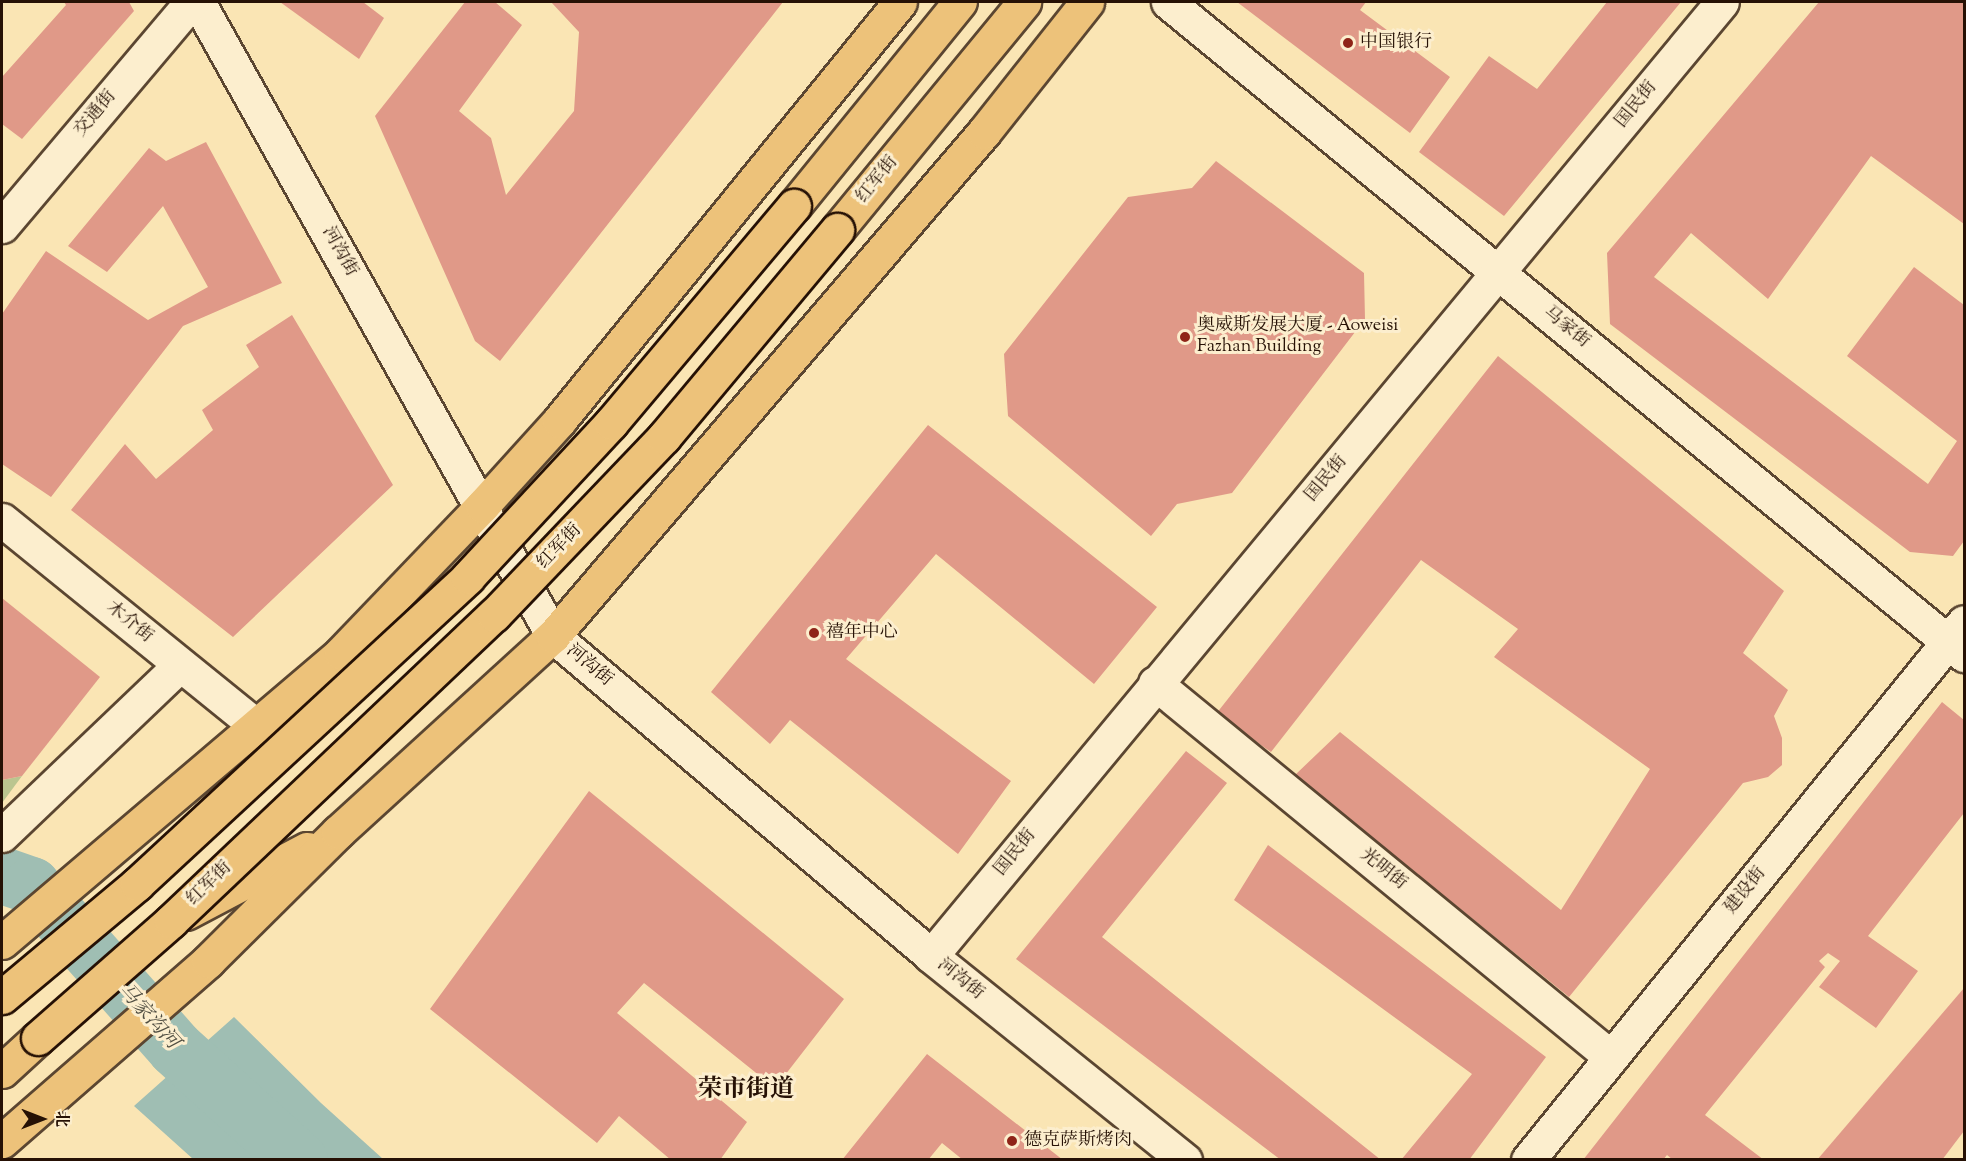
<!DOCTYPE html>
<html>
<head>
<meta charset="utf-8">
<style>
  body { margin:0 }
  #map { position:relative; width:1966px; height:1161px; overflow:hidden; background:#fae5b4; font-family:"Sorts Mill Goudy","Noto Serif SC",serif }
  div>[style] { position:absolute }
  .green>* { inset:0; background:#bbc58f }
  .water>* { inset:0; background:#9fbeb3 }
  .river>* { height:57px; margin:-28.5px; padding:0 28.5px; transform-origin:28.5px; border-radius:28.5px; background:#9fbeb3 }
  .building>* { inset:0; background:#e09988 }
  .roads { filter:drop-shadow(2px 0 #5b4631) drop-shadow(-2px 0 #5b4631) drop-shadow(0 2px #5b4631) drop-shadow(0 -2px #5b4631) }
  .street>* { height:33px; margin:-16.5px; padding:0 16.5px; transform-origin:16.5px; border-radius:16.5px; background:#fceece }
  .secondary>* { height:33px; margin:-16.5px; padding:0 16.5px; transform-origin:16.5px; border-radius:16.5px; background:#fceece }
  .primary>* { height:33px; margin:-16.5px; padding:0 16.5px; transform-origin:16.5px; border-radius:16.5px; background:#edc27a }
  .bridges { filter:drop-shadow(2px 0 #261105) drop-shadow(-2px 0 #261105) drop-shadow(0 2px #261105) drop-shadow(0 -2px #261105) }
  .primary-bridge>* { height:33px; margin:-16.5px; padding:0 16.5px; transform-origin:16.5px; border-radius:16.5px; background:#edc27a }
  .dots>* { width:16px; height:16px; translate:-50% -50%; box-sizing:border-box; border:3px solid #fceece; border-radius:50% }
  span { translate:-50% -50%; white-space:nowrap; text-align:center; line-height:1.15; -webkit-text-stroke:6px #fceece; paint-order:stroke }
  .poi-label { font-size:18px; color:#261105 }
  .left { translate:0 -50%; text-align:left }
  .street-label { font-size:18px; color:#261105 }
  .water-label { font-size:20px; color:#504e42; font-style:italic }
  .district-label { font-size:24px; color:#261105; font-weight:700 }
  .frame { position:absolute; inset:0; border:3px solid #261105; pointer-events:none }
  .north { position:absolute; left:12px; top:1089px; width:60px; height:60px; -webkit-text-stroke:4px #fceece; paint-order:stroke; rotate:90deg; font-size:16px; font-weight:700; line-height:24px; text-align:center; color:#261105 }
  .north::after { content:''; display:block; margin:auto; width:21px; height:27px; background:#261105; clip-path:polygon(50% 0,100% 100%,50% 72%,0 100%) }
</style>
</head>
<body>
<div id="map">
  <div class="green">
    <i style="clip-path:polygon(22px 776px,2px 803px,2px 780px)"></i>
  </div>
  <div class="water">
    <i style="clip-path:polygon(234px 1017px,321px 1103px,383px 1159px,193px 1159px,134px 1106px)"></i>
  </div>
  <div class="river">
    <i style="left:2px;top:875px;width:31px;rotate:19deg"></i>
    <i style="left:31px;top:885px;width:217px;rotate:48.5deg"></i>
    <i style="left:175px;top:1048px;width:167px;rotate:42.1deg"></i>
  </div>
  <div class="building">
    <i style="clip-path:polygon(64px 2px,129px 2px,134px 11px,22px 139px,2px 124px,2px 77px,66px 5px)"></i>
    <i style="clip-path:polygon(280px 2px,363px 2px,384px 18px,359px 59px)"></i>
    <i style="clip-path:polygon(465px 2px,495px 2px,522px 25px,459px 111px,491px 138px,506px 195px,574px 111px,579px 32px,551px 2px,783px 2px,500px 361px,475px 341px,375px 116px)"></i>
    <i style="clip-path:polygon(1237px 2px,1366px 2px,1360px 10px,1450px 77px,1410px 133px)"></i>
    <i style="clip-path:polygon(1607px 2px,1681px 2px,1504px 216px,1419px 152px,1489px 56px,1537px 89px)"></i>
    <i style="clip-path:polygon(1819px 2px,1964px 2px,1964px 224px,1871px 156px,1768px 299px,1691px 233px,1654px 277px,1928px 484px,1957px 441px,1847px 356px,1914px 267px,1964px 305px,1964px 541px,1953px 556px,1910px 552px,1610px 324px,1607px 253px)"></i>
    <i style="clip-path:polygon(206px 142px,282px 283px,183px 326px,51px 497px,2px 464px,2px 314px,46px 251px,148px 320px,208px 287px,163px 206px,107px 272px,68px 246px,149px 148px,166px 161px)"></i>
    <i style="clip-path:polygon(1216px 161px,1364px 273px,1365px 319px,1232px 493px,1177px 504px,1151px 536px,1008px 416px,1004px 354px,1128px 197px,1192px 188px)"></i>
    <i style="clip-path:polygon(292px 315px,393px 485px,233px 637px,71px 510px,125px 444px,156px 479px,213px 430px,202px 410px,259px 367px,246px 345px)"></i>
    <i style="clip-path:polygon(1498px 356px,1784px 591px,1743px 653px,1788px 690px,1774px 716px,1782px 738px,1782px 765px,1768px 777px,1743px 783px,1569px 997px,1295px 775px,1340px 732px,1561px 910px,1650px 769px,1494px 657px,1518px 629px,1421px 560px,1271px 752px,1216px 714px)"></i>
    <i style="clip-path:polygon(928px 425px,1157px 607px,1094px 684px,936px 554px,846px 659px,1011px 781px,958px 854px,790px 720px,770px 744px,711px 692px)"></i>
    <i style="clip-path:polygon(2px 598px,100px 677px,22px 776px,2px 780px)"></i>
    <i style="clip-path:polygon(1942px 702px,1964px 720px,1964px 813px,1868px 936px,1918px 971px,1876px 1028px,1819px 987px,1840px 961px,1828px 953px,1819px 961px,1825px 967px,1705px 1115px,1764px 1160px,1673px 1160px,1667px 1155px,1663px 1160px,1583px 1160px)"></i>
    <i style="clip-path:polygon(1186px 751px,1227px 783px,1102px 937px,1381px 1160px,1281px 1160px,1016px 959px)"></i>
    <i style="clip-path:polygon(589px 791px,844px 999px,775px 1088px,644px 983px,617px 1013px,747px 1122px,720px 1160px,671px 1160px,619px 1116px,597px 1143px,430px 1009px)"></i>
    <i style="clip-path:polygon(1268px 845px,1546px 1057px,1469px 1160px,1401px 1160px,1472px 1074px,1234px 900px)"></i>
    <i style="clip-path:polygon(1964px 988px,1964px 1131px,1942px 1160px,1817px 1160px)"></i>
    <i style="clip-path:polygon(927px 1054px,1063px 1160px,963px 1160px,942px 1143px,928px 1160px,842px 1160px)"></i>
  </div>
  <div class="roads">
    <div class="street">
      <i style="left:2px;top:835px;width:246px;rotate:-43.7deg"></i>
    </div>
    <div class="secondary">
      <i style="left:198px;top:2px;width:727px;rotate:60.75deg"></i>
      <i style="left:553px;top:636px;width:495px;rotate:40.2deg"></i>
      <i style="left:931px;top:956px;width:326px;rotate:38.8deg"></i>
      <i style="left:1168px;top:2px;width:1030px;rotate:39.36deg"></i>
      <i style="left:2px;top:226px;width:293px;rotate:-49.8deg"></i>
      <i style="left:2px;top:520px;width:327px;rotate:39deg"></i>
      <i style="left:1155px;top:683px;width:590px;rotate:39.36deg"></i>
      <i style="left:931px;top:956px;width:1239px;rotate:-50.34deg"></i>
      <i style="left:1528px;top:1160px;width:692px;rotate:-50.98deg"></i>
    </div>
    <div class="primary">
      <i style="left:794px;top:206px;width:263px;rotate:-50.9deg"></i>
      <i style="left:837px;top:230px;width:295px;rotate:-50.6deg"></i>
      <i style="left:186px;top:913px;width:137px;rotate:-27.9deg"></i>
      <i style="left:2px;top:942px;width:445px;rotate:-40.4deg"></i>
      <i style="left:341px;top:653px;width:204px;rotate:-46.2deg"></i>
      <i style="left:482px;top:506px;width:115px;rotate:-47.8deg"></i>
      <i style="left:559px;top:421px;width:540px;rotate:-50.86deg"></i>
      <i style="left:2px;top:1071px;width:49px;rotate:-42.5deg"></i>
      <i style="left:2px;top:1141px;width:274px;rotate:-41.1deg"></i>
      <i style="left:208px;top:961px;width:183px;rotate:-44.8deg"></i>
      <i style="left:338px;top:832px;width:291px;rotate:-42.4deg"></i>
      <i style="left:553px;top:636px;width:663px;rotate:-49.46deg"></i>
      <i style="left:984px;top:132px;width:166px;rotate:-51.6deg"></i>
    </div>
  </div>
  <div class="bridges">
    <div class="primary-bridge">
      <i style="left:2px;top:997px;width:176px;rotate:-39.9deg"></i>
      <i style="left:137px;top:884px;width:451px;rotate:-42.8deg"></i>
      <i style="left:468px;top:577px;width:210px;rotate:-47.1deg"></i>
      <i style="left:611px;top:423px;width:284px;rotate:-49.9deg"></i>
      <i style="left:38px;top:1038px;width:177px;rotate:-41.3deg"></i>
      <i style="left:171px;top:921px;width:445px;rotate:-43.5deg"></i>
      <i style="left:494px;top:615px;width:246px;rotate:-46.3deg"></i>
      <i style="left:664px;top:437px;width:270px;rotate:-50.1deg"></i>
    </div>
  </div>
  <div class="dots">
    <i style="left:1348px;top:43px;background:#8f2418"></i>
    <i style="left:1185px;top:337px;background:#8f2418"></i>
    <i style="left:814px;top:633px;background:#8f2418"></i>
    <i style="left:1012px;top:1141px;background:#8f2418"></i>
  </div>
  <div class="poi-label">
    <span class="left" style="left:1360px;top:43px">中国银行</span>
    <span class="left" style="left:1197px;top:337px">奥威斯发展大厦 - Aoweisi<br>Fazhan Building</span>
    <span class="left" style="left:826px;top:633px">禧年中心</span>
    <span class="left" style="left:1024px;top:1141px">德克萨斯烤肉</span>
  </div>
  <div class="street-label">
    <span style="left:1637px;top:105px;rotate:-51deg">国民街</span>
    <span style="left:96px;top:114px;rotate:-50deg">交通街</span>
    <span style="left:878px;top:180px;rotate:-51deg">红军街</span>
    <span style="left:339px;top:252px;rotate:61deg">河沟街</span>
    <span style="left:1566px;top:328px;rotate:39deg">马家街</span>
    <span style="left:1327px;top:479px;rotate:-50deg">国民街</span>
    <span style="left:560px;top:547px;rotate:-46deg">红军街</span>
    <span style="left:129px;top:623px;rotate:39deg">木介街</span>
    <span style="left:589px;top:666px;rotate:40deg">河沟街</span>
    <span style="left:1016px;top:853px;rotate:-51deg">国民街</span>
    <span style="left:1383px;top:870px;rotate:39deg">光明街</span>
    <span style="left:210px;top:884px;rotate:-44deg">红军街</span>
    <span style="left:1746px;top:891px;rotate:-51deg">建设街</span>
    <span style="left:960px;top:980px;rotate:39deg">河沟街</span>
  </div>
  <div class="water-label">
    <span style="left:148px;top:1017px;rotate:48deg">马家沟河</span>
  </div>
  <div class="district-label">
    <span style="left:746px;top:1091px">荣市街道</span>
  </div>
  <div class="frame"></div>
  <div class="north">北</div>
</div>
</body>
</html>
